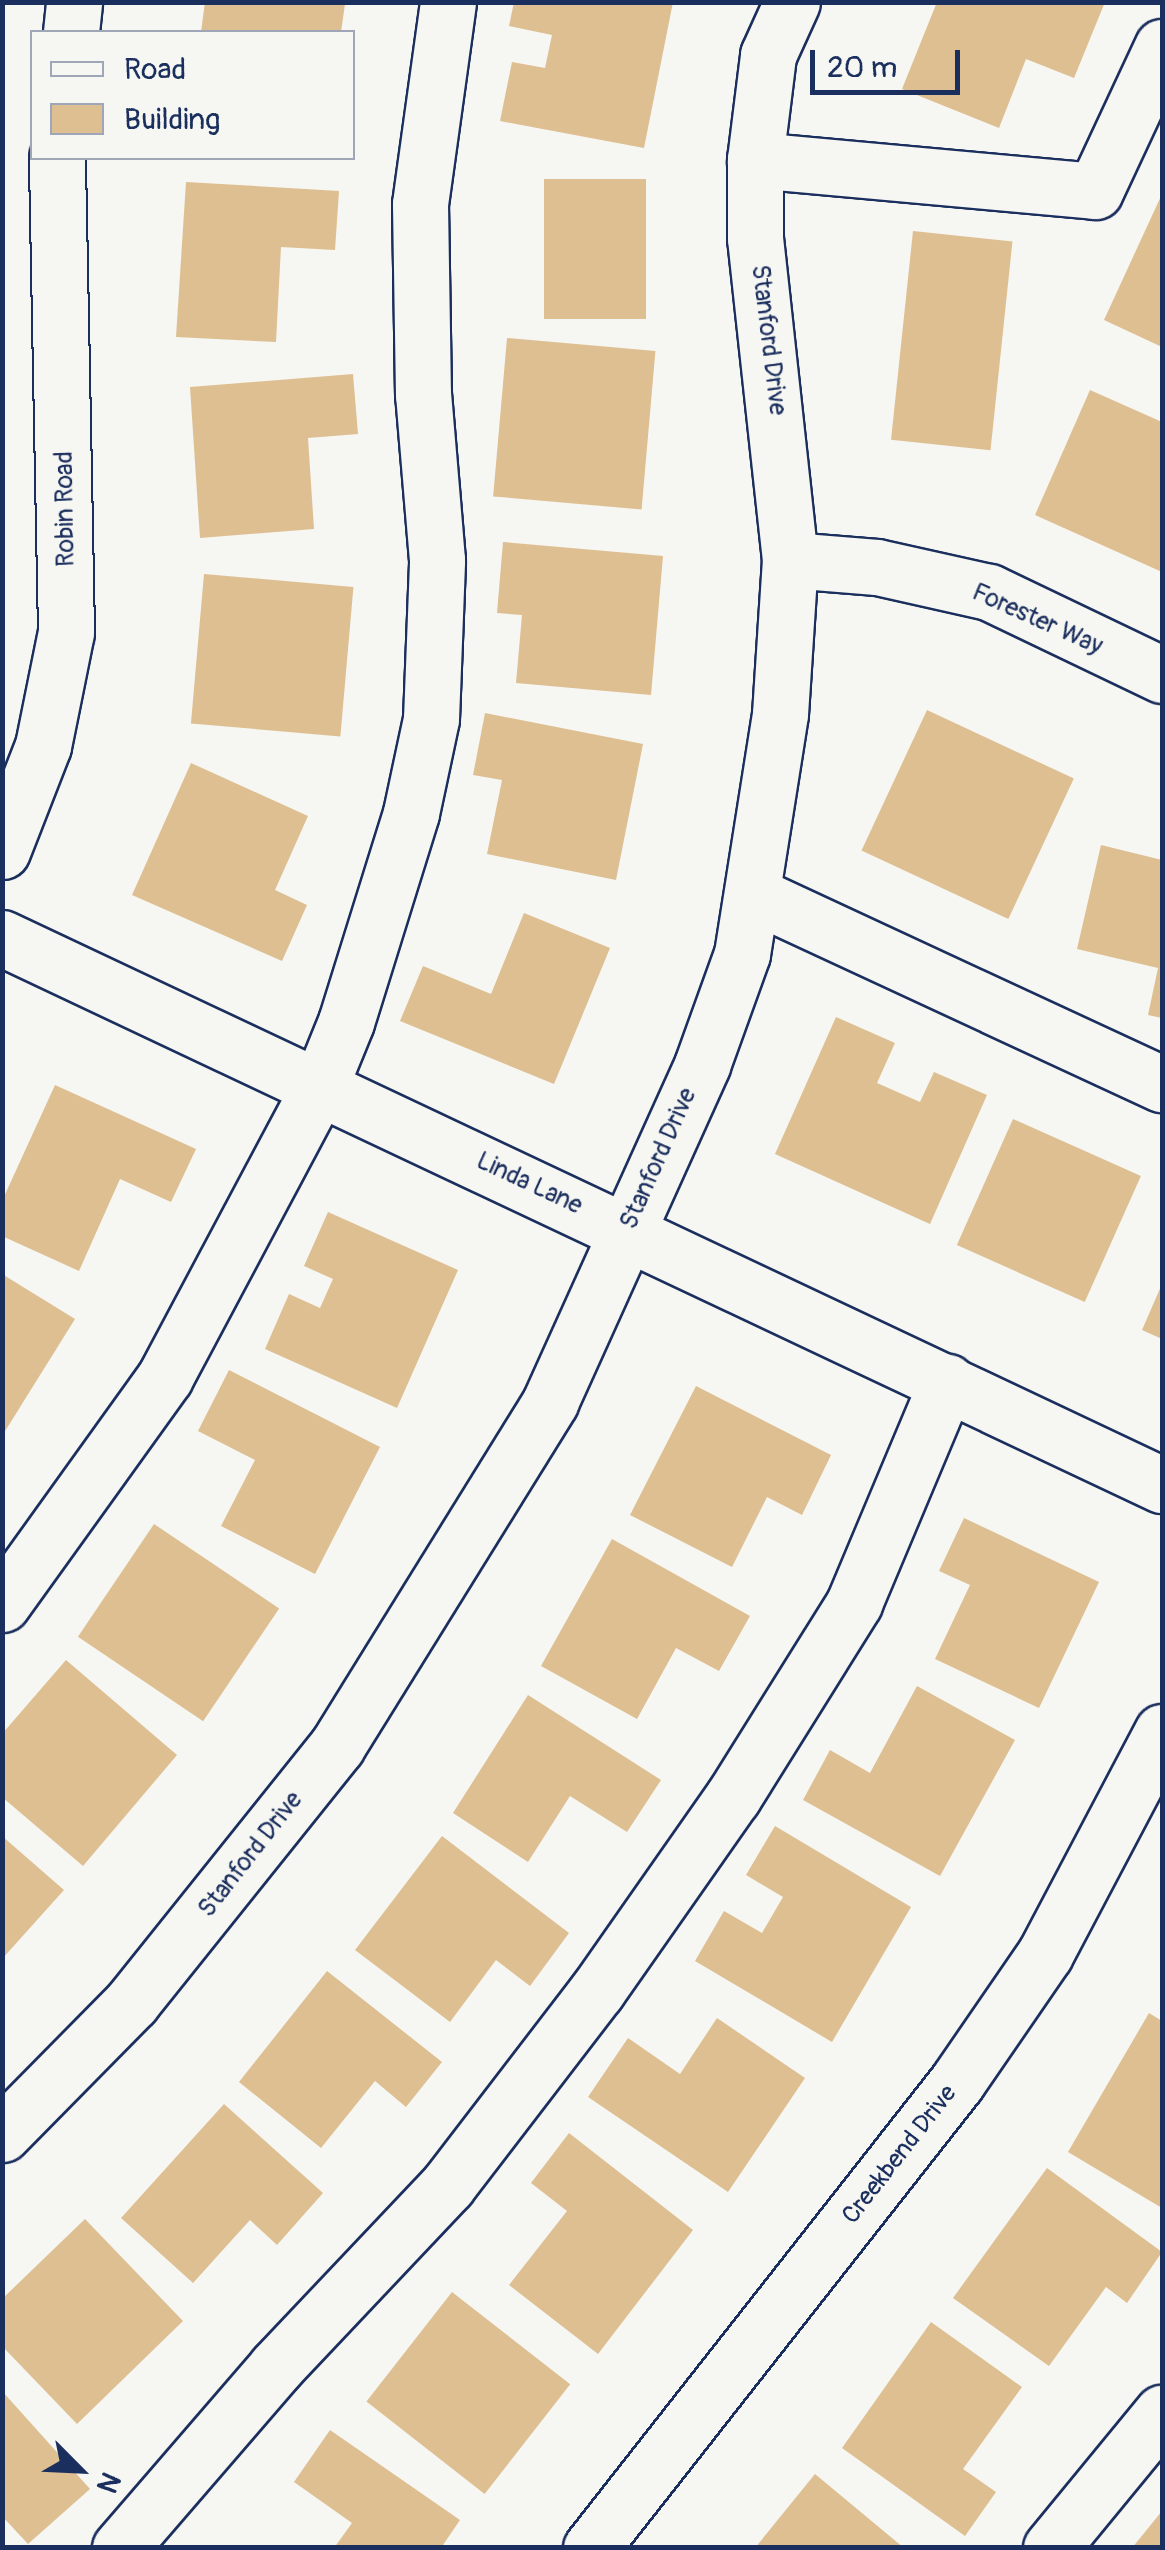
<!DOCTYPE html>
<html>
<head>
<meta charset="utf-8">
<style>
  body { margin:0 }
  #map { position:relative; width:1165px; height:2550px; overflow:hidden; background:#f6f6f2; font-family:Pangolin,sans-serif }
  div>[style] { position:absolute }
  .building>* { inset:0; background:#debf91; transform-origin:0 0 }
  .roads { filter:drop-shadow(2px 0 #1b2f5e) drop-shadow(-2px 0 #1b2f5e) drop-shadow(0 2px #1b2f5e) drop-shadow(0 -2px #1b2f5e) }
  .minor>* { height:55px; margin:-27.5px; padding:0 27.5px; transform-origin:27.5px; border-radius:27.5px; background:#f6f6f2 }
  span { translate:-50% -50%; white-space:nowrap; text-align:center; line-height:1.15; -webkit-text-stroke:8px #f6f6f2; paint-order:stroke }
  .street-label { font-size:25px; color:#1b2f5e }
  .frame { position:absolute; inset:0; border:5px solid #1b2f5e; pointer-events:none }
  .legend { position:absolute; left:30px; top:30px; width:325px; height:130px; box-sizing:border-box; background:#f6f6f2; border:2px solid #9ea6b7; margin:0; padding:12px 18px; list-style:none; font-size:30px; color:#1b2f5e }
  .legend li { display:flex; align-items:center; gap:20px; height:50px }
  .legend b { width:50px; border:2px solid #9ea6b7 }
  .north { position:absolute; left:30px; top:2420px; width:100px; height:100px; -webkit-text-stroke:8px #f6f6f2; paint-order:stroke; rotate:114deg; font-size:28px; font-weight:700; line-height:40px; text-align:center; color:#1b2f5e }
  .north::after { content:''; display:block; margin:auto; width:35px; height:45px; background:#1b2f5e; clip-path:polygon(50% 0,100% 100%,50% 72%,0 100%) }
  .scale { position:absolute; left:810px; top:50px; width:150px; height:45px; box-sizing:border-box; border:5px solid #1b2f5e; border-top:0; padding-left:12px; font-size:30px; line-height:35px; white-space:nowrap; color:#1b2f5e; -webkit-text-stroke:8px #f6f6f2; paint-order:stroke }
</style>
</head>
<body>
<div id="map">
  <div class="building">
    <i style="clip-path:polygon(205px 2px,337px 2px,345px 4px,341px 32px,201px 32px)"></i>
    <i style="clip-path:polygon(514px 2px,673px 2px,644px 148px,500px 121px,512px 62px,545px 68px,552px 35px,509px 26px)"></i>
    <i style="clip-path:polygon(937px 2px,1105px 2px,1074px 78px,1026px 59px,999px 128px,902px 89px)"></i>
    <i style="left:646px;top:179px;width:140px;height:102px;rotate:90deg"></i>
    <i style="clip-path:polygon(186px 182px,339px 191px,335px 250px,281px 247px,276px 342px,176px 337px)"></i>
    <i style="clip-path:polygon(1162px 194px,1162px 347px,1104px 320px)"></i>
    <i style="left:913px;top:231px;width:100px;height:210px;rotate:6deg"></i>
    <i style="left:507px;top:338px;width:149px;height:159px;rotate:5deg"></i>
    <i style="clip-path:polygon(353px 374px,358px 434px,308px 438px,314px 529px,200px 538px,190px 387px)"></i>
    <i style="clip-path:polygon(1090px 390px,1162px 422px,1162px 572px,1035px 515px)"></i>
    <i style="clip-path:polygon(503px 542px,663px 556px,651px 695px,516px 683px,522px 615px,497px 613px)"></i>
    <i style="left:204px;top:574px;width:150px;height:150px;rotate:5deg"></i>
    <i style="left:927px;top:710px;width:162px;height:155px;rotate:25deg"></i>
    <i style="clip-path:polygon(485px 713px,643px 744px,616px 880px,487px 854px,502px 780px,473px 775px)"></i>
    <i style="clip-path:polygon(191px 763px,308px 816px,275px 890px,307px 905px,282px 961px,132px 895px)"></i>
    <i style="clip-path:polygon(1101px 845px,1162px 860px,1162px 1018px,1148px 1015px,1158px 968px,1077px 949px)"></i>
    <i style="clip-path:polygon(524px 913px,610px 948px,554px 1084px,400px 1021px,423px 966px,491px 994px)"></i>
    <i style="clip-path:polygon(836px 1017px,895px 1043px,877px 1083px,920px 1102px,934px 1072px,987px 1095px,930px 1224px,775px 1154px)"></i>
    <i style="clip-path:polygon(55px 1085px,196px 1149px,171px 1202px,120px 1179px,79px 1271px,2px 1236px,2px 1201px)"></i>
    <i style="left:1013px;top:1119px;width:140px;height:138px;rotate:24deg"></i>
    <i style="clip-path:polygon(328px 1212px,458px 1270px,397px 1408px,265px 1349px,289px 1294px,320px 1308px,333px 1279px,304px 1266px)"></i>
    <i style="clip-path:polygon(2px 1274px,75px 1319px,2px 1436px)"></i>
    <i style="clip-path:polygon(1162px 1284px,1162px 1339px,1142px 1330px)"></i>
    <i style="clip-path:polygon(229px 1370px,380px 1447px,315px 1574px,221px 1526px,255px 1460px,198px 1431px)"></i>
    <i style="clip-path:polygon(696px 1386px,831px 1455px,802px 1515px,767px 1497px,732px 1567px,630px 1515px)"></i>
    <i style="clip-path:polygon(964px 1518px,1099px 1582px,1039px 1708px,935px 1659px,970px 1585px,939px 1571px)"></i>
    <i style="left:154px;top:1524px;width:151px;height:136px;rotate:34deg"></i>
    <i style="clip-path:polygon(612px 1539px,750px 1616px,719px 1671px,676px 1648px,637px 1719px,541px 1666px)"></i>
    <i style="clip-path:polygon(66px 1660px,177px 1755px,83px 1866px,2px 1797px,2px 1734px)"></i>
    <i style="clip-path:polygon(917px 1686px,1015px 1740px,940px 1876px,803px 1800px,830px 1750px,870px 1773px)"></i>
    <i style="clip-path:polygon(528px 1695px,661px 1780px,627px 1832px,570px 1796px,528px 1862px,453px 1813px)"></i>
    <i style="clip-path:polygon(775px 1826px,911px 1907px,832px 2042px,695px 1961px,724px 1911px,762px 1933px,783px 1897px,746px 1875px)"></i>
    <i style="clip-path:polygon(2px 1836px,64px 1890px,2px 1959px)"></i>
    <i style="clip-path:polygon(442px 1836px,569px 1933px,530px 1986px,496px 1960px,450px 2022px,355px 1950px)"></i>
    <i style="clip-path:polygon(327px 1971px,442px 2062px,406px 2107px,375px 2081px,321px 2148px,239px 2082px)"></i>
    <i style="clip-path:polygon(1149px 2013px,1162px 2021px,1162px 2208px,1068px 2152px)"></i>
    <i style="clip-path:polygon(717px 2018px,805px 2078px,728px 2192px,588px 2097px,628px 2038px,680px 2074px)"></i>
    <i style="clip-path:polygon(224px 2104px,323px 2193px,277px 2245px,250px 2220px,193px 2283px,121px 2218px)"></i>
    <i style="clip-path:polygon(569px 2133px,693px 2230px,598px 2354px,509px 2285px,567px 2211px,531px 2183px)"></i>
    <i style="clip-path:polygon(1047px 2168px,1162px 2252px,1127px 2303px,1106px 2287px,1049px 2366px,953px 2298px)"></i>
    <i style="clip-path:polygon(85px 2219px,183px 2321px,77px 2424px,2px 2346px,2px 2299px)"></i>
    <i style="left:452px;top:2292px;width:150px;height:139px;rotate:38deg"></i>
    <i style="clip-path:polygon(931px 2322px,1022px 2387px,963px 2469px,996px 2492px,965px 2536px,842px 2448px)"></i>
    <i style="clip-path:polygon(2px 2391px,90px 2489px,28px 2544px,2px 2516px)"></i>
    <i style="clip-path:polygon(330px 2430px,460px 2520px,441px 2548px,334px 2548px,352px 2523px,294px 2482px)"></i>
    <i style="clip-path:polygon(815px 2474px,904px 2548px,755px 2548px)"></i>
    <i style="clip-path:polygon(1162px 2511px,1162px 2548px,1132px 2548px)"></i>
  </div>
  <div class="roads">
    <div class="minor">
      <i style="left:71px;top:32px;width:30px;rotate:-84deg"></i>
      <i style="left:755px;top:160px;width:341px;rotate:5.2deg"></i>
      <i style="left:1095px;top:191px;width:159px;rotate:-65deg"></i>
      <i style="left:790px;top:560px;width:87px;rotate:4.6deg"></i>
      <i style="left:877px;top:567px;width:115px;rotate:12.6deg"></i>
      <i style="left:989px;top:592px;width:192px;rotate:25.6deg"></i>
      <i style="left:2px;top:851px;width:113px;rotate:-68.7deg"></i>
      <i style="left:43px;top:746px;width:116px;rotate:-78.6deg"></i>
      <i style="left:66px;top:632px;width:474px;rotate:-91.1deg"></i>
      <i style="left:752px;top:894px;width:452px;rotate:24.9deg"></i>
      <i style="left:2px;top:938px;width:1283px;rotate:25.25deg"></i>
      <i style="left:2px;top:1604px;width:279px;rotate:-54.3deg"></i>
      <i style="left:165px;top:1377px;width:330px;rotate:-62deg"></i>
      <i style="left:320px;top:1086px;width:69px;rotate:-67.9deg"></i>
      <i style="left:346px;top:1022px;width:219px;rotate:-72.7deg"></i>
      <i style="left:411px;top:813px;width:96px;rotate:-78deg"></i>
      <i style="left:431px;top:719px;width:159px;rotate:-87.8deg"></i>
      <i style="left:437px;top:560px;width:166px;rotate:-94.8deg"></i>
      <i style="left:423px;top:395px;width:191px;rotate:-90.9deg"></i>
      <i style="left:420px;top:204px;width:204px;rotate:-82.1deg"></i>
      <i style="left:2px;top:2134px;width:185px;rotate:-45.4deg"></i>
      <i style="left:132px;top:2002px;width:328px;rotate:-51.3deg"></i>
      <i style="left:337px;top:1746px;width:405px;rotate:-58.2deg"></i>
      <i style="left:550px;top:1402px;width:370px;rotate:-65.7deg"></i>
      <i style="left:702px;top:1065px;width:118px;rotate:-70.2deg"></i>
      <i style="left:742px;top:954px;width:243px;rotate:-81deg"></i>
      <i style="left:780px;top:714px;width:154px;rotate:-86.3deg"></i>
      <i style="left:790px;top:560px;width:324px;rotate:-96.2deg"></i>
      <i style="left:755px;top:238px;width:78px;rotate:-90deg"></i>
      <i style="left:755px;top:160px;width:106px;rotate:-82.9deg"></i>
      <i style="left:768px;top:55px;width:58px;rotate:-65.6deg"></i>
      <i style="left:120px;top:2548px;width:239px;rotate:-49.2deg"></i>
      <i style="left:276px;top:2367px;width:250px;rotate:-46.6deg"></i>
      <i style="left:448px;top:2185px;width:245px;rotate:-52.5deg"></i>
      <i style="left:597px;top:1991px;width:237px;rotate:-55deg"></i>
      <i style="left:733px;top:1797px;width:229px;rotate:-58deg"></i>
      <i style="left:854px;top:1603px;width:240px;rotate:-67.2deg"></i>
      <i style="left:591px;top:2548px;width:593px;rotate:-51.85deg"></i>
      <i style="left:957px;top:2082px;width:155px;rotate:-55.5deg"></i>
      <i style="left:1045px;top:1954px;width:251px;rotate:-62.2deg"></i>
      <i style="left:1051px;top:2548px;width:175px;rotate:-50.6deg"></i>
    </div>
  </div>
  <div class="street-label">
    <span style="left:768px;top:340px;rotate:83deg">Stanford Drive</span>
    <span style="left:66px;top:509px;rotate:-91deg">Robin Road</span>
    <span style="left:1037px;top:620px;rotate:24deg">Forester Way</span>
    <span style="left:659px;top:1159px;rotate:-66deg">Stanford Drive</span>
    <span style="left:529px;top:1184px;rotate:25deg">Linda Lane</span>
    <span style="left:251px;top:1855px;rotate:-52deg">Stanford Drive</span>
    <span style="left:900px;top:2155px;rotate:-52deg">Creekbend Drive</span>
  </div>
  <div class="frame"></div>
  <ul class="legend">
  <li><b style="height:12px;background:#f6f6f2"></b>Road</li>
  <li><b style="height:28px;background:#debf91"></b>Building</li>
  </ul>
  <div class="north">N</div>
  <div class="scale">20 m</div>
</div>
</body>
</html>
